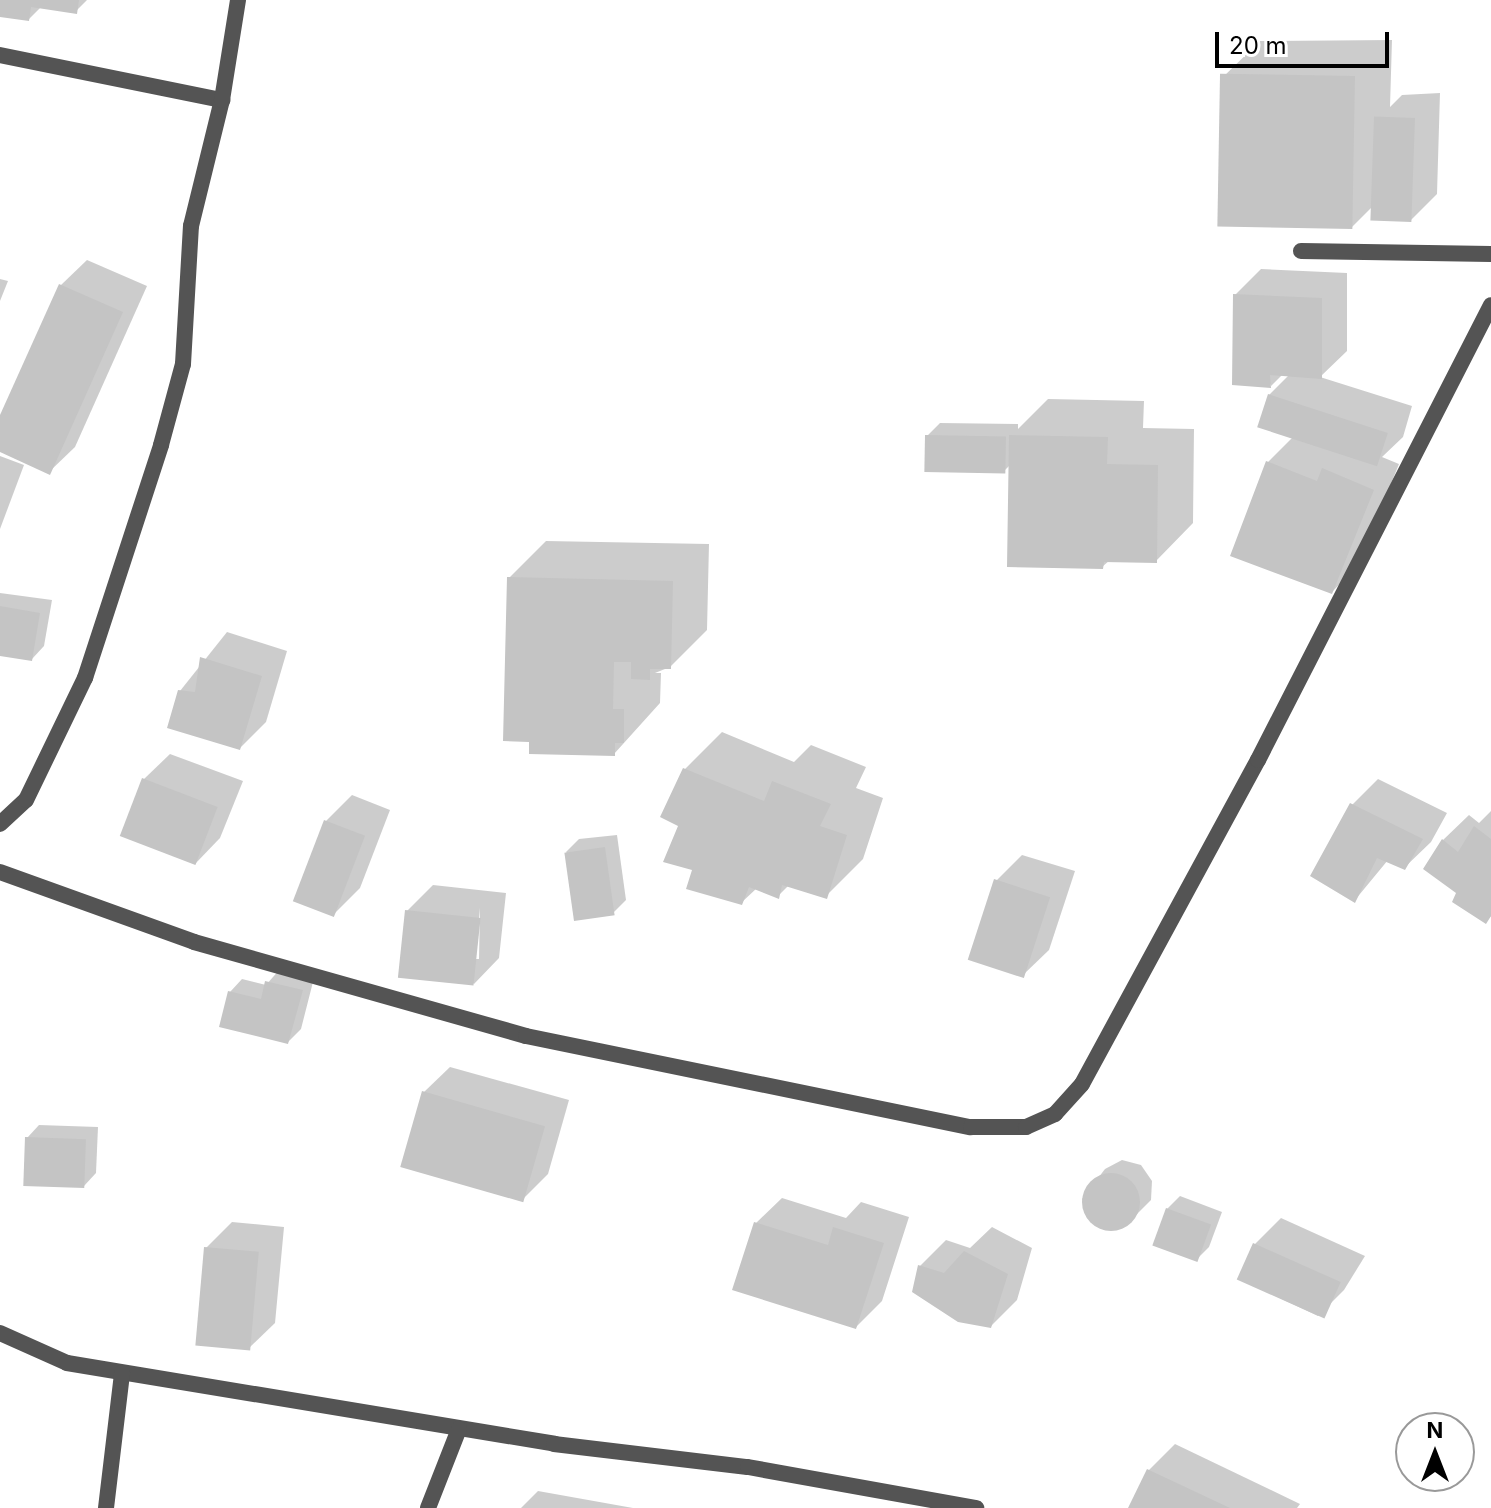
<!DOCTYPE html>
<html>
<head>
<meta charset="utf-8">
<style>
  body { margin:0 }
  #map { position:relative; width:1491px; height:1508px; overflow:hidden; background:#fff; font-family:Inter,sans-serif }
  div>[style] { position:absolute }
  .shadow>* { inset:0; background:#0003 }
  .building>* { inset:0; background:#c4c4c4; transform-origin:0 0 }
  .round { border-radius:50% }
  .street>* { height:16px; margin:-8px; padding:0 8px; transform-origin:8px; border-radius:8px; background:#545454 }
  span { translate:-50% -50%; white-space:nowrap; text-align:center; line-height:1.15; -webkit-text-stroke:6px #fff; paint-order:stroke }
  .north { position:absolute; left:1395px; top:1412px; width:80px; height:80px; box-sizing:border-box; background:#fff; border:2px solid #999; border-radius:50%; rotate:0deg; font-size:22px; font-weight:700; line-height:32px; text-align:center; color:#000 }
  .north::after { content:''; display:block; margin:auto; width:28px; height:36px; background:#000; clip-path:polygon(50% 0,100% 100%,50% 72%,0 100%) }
  .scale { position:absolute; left:1215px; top:32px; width:174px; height:36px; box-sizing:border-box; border:4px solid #000; border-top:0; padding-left:10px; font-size:24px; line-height:28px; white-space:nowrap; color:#000; -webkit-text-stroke:6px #fff; paint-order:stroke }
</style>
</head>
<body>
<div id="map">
  <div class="shadow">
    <i style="clip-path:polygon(0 0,87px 0,76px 11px,42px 6px,29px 19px,0 15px)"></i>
    <i style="clip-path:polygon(1392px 40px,1390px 107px,1402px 95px,1440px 93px,1437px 194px,1411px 220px,1372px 207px,1352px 227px,1222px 78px,1260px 41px)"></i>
    <i style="clip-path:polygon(87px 260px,147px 286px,75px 447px,49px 472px,0 450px,0 420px,61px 285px)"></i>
    <i style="clip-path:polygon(1261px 269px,1347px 273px,1347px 351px,1320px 377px,1412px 406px,1403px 437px,1382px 457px,1399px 464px,1357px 566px,1332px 592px,1267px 463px,1294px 436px,1269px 395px,1290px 374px,1283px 374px,1271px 386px,1235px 295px)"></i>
    <i style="clip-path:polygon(0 279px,8px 281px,0 301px)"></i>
    <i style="clip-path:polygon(1048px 399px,1144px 401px,1143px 428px,1194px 429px,1193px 523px,1156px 561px,1110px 560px,1102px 567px,1010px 465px,1005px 470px,927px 436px,940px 423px,1018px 424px,1018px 429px)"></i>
    <i style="clip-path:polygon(0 456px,24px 465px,0 529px)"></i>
    <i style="clip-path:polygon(546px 541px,709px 544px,707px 630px,670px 667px,655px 673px,661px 673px,660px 703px,614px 754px,509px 578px)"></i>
    <i style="clip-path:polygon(0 593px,52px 600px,44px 646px,32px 659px,0 654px)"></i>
    <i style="clip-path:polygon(227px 632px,287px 651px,266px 722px,240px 748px,180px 691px)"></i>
    <i style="clip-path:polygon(722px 732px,794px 762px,811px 745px,866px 767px,856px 788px,883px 798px,863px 859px,826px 896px,789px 885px,778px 896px,757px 888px,741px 903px,694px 868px,681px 826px,685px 769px)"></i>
    <i style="clip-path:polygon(170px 754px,243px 781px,220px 838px,195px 864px,144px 779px)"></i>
    <i style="clip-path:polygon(1378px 779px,1447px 813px,1431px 842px,1405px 867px,1388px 860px,1355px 900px,1352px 805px)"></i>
    <i style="clip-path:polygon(352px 795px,390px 810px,360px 888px,334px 914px,326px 821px)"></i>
    <i style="clip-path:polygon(1491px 811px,1491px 916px,1486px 921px,1459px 892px,1443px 840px,1469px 815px,1479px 823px)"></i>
    <i style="clip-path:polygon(617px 835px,626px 900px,613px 913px,566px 852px,579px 839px)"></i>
    <i style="clip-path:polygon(1022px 855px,1075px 871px,1049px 950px,1023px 975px,996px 881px)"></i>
    <i style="clip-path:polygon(evenodd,433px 885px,506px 893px,499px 958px,474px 984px,407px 911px,433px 885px,480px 908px,479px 959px,475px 959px,480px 908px)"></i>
    <i style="clip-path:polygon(280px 969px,314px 978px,301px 1029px,288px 1042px,230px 992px,242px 979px,266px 985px)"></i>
    <i style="clip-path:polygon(450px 1067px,569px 1100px,548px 1174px,522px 1200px,424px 1092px)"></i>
    <i style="clip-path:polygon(39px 1125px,98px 1127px,96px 1173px,84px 1186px,27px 1138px)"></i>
    <i style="clip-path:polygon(1122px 1160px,1141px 1165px,1152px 1181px,1151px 1200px,1123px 1228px,1104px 1230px,1087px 1218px,1082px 1199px,1105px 1169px)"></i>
    <i style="clip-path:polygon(1180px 1196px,1222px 1212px,1209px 1247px,1196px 1260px,1167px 1209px)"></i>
    <i style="clip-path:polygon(782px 1198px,846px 1218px,861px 1202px,909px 1217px,882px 1301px,856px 1327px,756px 1223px)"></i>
    <i style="clip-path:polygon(1281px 1218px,1365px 1256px,1344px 1290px,1318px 1316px,1239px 1279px,1255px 1244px)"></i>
    <i style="clip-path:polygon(232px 1222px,284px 1227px,275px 1323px,249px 1348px,206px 1248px)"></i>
    <i style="clip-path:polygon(992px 1227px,1032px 1248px,1017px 1300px,991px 1326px,920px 1266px,946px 1240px,970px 1248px)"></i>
    <i style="clip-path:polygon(1175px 1444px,1300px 1504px,1297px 1508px,1130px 1508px,1149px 1470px)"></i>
    <i style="clip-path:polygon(538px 1491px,633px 1508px,521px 1508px)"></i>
  </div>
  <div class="building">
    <i style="clip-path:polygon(0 0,79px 0,77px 14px,31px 7px,29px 21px,0 17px)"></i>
    <i style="left:1355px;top:76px;width:153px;height:135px;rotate:91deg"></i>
    <i style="left:1415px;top:118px;width:104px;height:41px;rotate:92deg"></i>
    <i style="clip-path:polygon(59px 284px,123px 312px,50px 475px,0 452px,0 415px)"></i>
    <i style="clip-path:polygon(1233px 294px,1322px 298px,1322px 379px,1270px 375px,1271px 388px,1232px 385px)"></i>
    <i style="left:1268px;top:394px;width:126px;height:35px;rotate:18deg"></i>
    <i style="left:925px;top:435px;width:81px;height:37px;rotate:1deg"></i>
    <i style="clip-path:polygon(1009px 435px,1108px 437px,1107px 464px,1158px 465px,1157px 563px,1104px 562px,1103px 569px,1007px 567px)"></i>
    <i style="clip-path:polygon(1266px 461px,1317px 481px,1322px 468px,1374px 490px,1332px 594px,1230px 556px)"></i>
    <i style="clip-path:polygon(507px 577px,673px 581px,671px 669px,650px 669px,650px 680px,631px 679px,631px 662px,614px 662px,613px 709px,624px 709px,624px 743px,615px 743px,615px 756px,529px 754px,529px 742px,503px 741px)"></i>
    <i style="clip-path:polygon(0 606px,40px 613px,32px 661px,0 656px)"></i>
    <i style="clip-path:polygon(200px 657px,262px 676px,240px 750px,167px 728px,178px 690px,195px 692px)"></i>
    <i style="clip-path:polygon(683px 768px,764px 801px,772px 781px,831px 804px,820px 826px,847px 835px,827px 899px,782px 885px,779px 899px,749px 887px,742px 905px,686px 889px,692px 870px,663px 862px,678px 826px,660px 817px)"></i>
    <i style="left:142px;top:778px;width:81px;height:62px;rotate:21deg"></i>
    <i style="clip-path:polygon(1350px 803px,1423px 839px,1405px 870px,1377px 858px,1355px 903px,1310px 876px)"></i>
    <i style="left:324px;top:820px;width:44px;height:87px;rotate:21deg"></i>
    <i style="clip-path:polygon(1474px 826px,1491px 839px,1491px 916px,1486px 924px,1452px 902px,1456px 893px,1423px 869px,1442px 839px,1458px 852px)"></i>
    <i style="left:605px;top:847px;width:69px;height:41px;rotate:82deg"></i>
    <i style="left:994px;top:879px;width:59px;height:85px;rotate:18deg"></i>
    <i style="left:405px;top:910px;width:76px;height:68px;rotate:6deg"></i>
    <i style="clip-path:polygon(265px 981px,303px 990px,288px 1044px,219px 1027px,228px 991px,261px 999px)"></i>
    <i style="left:422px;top:1091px;width:128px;height:79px;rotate:16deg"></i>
    <i style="left:25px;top:1137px;width:61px;height:49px;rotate:2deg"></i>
    <i class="round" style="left:1082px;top:1173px;width:58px;height:58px"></i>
    <i style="left:1166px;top:1208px;width:48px;height:40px;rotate:20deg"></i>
    <i style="clip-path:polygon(754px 1222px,828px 1245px,833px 1227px,884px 1243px,856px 1329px,732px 1290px)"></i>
    <i style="left:1253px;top:1243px;width:96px;height:40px;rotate:24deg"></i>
    <i style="left:204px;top:1247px;width:55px;height:99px;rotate:5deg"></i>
    <i style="clip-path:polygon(964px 1251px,1008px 1274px,991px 1328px,958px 1322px,912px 1292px,918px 1265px,944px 1273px)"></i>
    <i style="clip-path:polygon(1147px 1469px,1230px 1508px,1128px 1508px)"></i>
  </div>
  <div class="street">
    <i style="left:0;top:55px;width:227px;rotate:11.5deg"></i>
    <i style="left:1301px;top:251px;width:190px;rotate:0.9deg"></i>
    <i style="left:0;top:824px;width:35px;rotate:-43deg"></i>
    <i style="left:26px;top:800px;width:136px;rotate:-64.2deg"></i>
    <i style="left:85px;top:678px;width:245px;rotate:-71.9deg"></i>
    <i style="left:161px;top:445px;width:84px;rotate:-74.8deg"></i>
    <i style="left:183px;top:364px;width:138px;rotate:-86.7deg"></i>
    <i style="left:191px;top:226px;width:130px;rotate:-76.2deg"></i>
    <i style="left:222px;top:100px;width:101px;rotate:-80.9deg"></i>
    <i style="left:0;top:872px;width:206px;rotate:19.8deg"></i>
    <i style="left:194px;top:942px;width:345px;rotate:15.8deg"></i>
    <i style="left:526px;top:1036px;width:454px;rotate:11.6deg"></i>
    <i style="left:971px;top:1127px;width:55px"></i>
    <i style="left:1026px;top:1127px;width:32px;rotate:-24deg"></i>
    <i style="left:1055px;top:1114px;width:40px;rotate:-48deg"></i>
    <i style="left:1082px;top:1084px;width:369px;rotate:-61.5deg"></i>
    <i style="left:1258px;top:760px;width:511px;rotate:-62.88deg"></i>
    <i style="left:0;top:1333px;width:73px;rotate:24.1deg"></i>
    <i style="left:67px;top:1363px;width:494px;rotate:9.4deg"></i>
    <i style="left:554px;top:1444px;width:195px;rotate:6.8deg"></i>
    <i style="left:748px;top:1467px;width:232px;rotate:10.2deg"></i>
    <i style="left:106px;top:1508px;width:136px;rotate:-83.2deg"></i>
    <i style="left:428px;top:1508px;width:85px;rotate:-68.6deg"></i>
  </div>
  <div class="north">N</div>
  <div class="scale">20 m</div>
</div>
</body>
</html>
